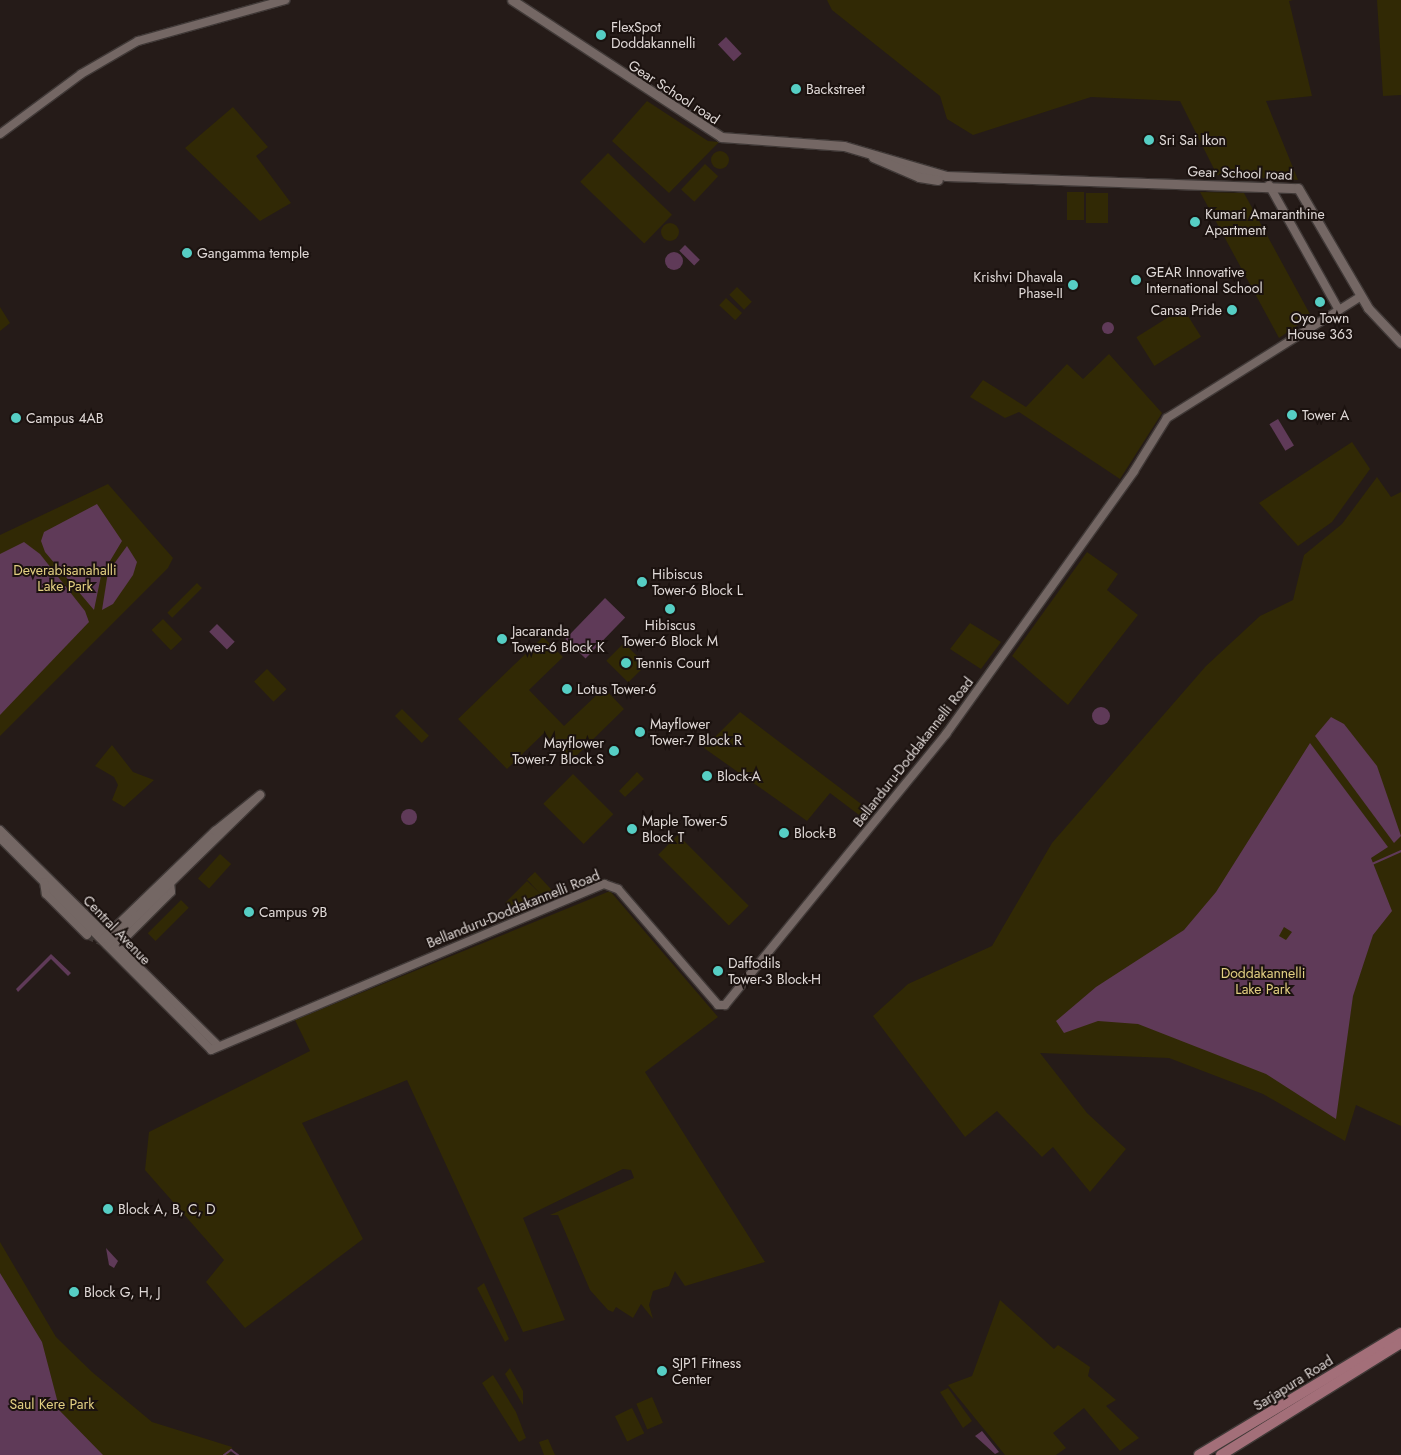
<!DOCTYPE html>
<html>
<head>
<meta charset="utf-8">
<style>
  body { margin:0 }
  #map { position:relative; width:1401px; height:1455px; overflow:hidden; background:#251b18; font-family:Jost,sans-serif }
  div>[style] { position:absolute }
  .green>* { inset:0; background:#312905; transform-origin:0 0 }
  .round { border-radius:50% }
  .water>* { inset:0; background:#5f3a58; transform-origin:0 0 }
  .stream>* { height:2px; margin:-1px; padding:0 1px; transform-origin:1px; border-radius:1px; background:#5f3a58 }
  .tertiary-tunnel>* { height:8px; margin-top:-4px; transform-origin:0; background:repeating-linear-gradient(90deg,#413835 0 8px,transparent 0 12px) }
  .roads { filter:drop-shadow(1px 0 #403937) drop-shadow(-1px 0 #403937) drop-shadow(0 1px #403937) drop-shadow(0 -1px #403937) }
  .tertiary>* { height:8px; margin:-4px; padding:0 4px; transform-origin:4px; border-radius:4px; background:#746764 }
  .secondary>* { height:9px; margin:-4.5px; padding:0 4.5px; transform-origin:4.5px; border-radius:4.5px; background:#746764 }
  .primary>* { height:10px; margin:-5px; padding:0 5px; transform-origin:5px; border-radius:5px; background:#a36f79 }
  .dots>* { width:14px; height:14px; translate:-50% -50%; box-sizing:border-box; border:2px solid #1b120f; border-radius:50% }
  span { translate:-50% -50%; white-space:nowrap; text-align:center; line-height:1.15; -webkit-text-stroke:4px #1b120f; paint-order:stroke }
  .poi-label { font-size:14px; color:#e0d9d7 }
  .left { translate:0 -50%; text-align:left }
  .right { translate:-100% -50%; text-align:right }
  .street-label { font-size:14px; color:#e0d9d7 }
  .park-label { font-size:14px; color:#e2cf82 }
</style>
</head>
<body>
<div id="map">
  <div class="green">
    <i style="clip-path:polygon(827px 0,1293px 0,1289px 1px,1312px 96px,1266px 101px,1298px 180px,1217px 175px,1180px 101px,1091px 97px,973px 135px,947px 119px,940px 96px,832px 10px)"></i>
    <i style="clip-path:polygon(1377px 0,1401px 0,1401px 95px,1383px 96px)"></i>
    <i style="clip-path:polygon(647px 101px,708px 141px,719px 142px,669px 193px,612px 141px)"></i>
    <i style="clip-path:polygon(233px 107px,268px 147px,256px 156px,291px 203px,260px 221px,185px 148px)"></i>
    <i class="round" style="left:711px;top:151px;width:18px;height:18px"></i>
    <i style="left:608px;top:153px;width:89px;height:40px;rotate:44deg"></i>
    <i style="left:705px;top:164px;width:18px;height:35px;rotate:43deg"></i>
    <i style="left:1067px;top:192px;width:17px;height:28px"></i>
    <i style="clip-path:polygon(1200px 192px,1244px 193px,1311px 316px,1279px 338px)"></i>
    <i style="left:1086px;top:193px;width:22px;height:30px"></i>
    <i class="round" style="left:661px;top:223px;width:18px;height:18px"></i>
    <i style="left:737px;top:287px;width:21px;height:11px;rotate:45deg"></i>
    <i style="left:726px;top:298px;width:22px;height:10px;rotate:43deg"></i>
    <i style="clip-path:polygon(0 307px,10px 323px,0 331px)"></i>
    <i style="left:1183px;top:308px;width:34px;height:55px;rotate:58deg"></i>
    <i style="clip-path:polygon(1109px 354px,1162px 413px,1120px 479px,1019px 412px,1005px 418px,970px 397px,983px 380px,1026px 407px,1067px 364px,1083px 379px)"></i>
    <i style="clip-path:polygon(1352px 442px,1370px 469px,1332px 522px,1298px 546px,1259px 503px)"></i>
    <i style="clip-path:polygon(1377px 477px,1391px 497px,1401px 492px,1401px 1126px,1356px 1105px,1345px 1141px,1263px 1094px,1169px 1058px,1040px 1053px,1087px 1113px,1126px 1149px,1090px 1192px,1053px 1147px,1042px 1157px,997px 1111px,965px 1137px,873px 1016px,908px 984px,992px 946px,1052px 843px,1206px 666px,1260px 616px,1293px 600px,1304px 555px,1342px 524px)"></i>
    <i style="clip-path:polygon(108px 484px,173px 558px,168px 568px,0 736px,0 535px)"></i>
    <i style="clip-path:polygon(1087px 552px,1118px 574px,1107px 590px,1138px 615px,1068px 705px,1012px 656px)"></i>
    <i style="left:197px;top:583px;width:7px;height:42px;rotate:45deg"></i>
    <i style="left:163px;top:619px;width:28px;height:16px;rotate:46deg"></i>
    <i style="clip-path:polygon(970px 623px,1001px 642px,981px 669px,950px 649px)"></i>
    <i style="clip-path:polygon(543px 637px,563px 657px,529px 690px,564px 726px,604px 688px,624px 709px,571px 761px,544px 733px,507px 769px,458px 719px)"></i>
    <i style="left:624px;top:643px;width:31px;height:25px;rotate:45deg"></i>
    <i style="left:267px;top:669px;width:28px;height:18px;rotate:46deg"></i>
    <i style="left:402px;top:709px;width:38px;height:10px;rotate:45deg"></i>
    <i style="clip-path:polygon(740px 712px,873px 813px,867px 821px,830px 793px,807px 821px,704px 748px)"></i>
    <i style="clip-path:polygon(112px 745px,133px 772px,154px 780px,124px 807px,112px 800px,118px 785px,114px 777px,95px 766px)"></i>
    <i style="clip-path:polygon(637px 772px,644px 779px,625px 797px,619px 791px)"></i>
    <i style="left:573px;top:774px;width:57px;height:42px;rotate:45deg"></i>
    <i style="left:678px;top:835px;width:100px;height:28px;rotate:45deg"></i>
    <i style="left:220px;top:854px;width:15px;height:33px;rotate:42deg"></i>
    <i style="left:535px;top:872px;width:25px;height:11px;rotate:47deg"></i>
    <i style="clip-path:polygon(527px 881px,548px 901px,515px 913px,505px 903px)"></i>
    <i style="clip-path:polygon(610px 891px,718px 1017px,645px 1072px,765px 1262px,685px 1286px,675px 1271px,669px 1286px,653px 1291px,649px 1305px,653px 1319px,641px 1304px,633px 1318px,616px 1307px,613px 1312px,608px 1310px,590px 1290px,558px 1215px,550px 1215px,634px 1178px,631px 1170px,623px 1169px,523px 1218px,565px 1320px,523px 1332px,407px 1080px,302px 1123px,363px 1239px,245px 1328px,206px 1282px,224px 1260px,145px 1170px,149px 1132px,310px 1051px,295px 1020px)"></i>
    <i style="left:181px;top:900px;width:11px;height:47px;rotate:45deg"></i>
    <i style="clip-path:polygon(0 1242px,56px 1337px,92px 1372px,152px 1422px,232px 1447px,229px 1455px,0 1455px)"></i>
    <i style="clip-path:polygon(484px 1283px,509px 1339px,505px 1342px,477px 1288px)"></i>
    <i style="clip-path:polygon(1000px 1300px,1054px 1349px,1058px 1345px,1090px 1367px,1088px 1376px,1116px 1400px,1106px 1406px,1139px 1438px,1120px 1451px,1084px 1408px,1053px 1433px,1066px 1448px,1056px 1455px,1005px 1455px,948px 1385px,972px 1376px)"></i>
    <i style="clip-path:polygon(510px 1368px,523px 1391px,523px 1405px,505px 1374px)"></i>
    <i style="clip-path:polygon(493px 1375px,516px 1412px,526px 1438px,519px 1442px,482px 1383px)"></i>
    <i style="clip-path:polygon(948px 1388px,972px 1421px,963px 1428px,940px 1392px)"></i>
    <i style="left:652px;top:1397px;width:28px;height:17px;rotate:67deg"></i>
    <i style="left:632px;top:1408px;width:28px;height:19px;rotate:64deg"></i>
    <i style="clip-path:polygon(548px 1439px,555px 1455px,544px 1455px,539px 1442px)"></i>
  </div>
  <div class="water">
    <i style="left:726px;top:37px;width:23px;height:11px;rotate:47deg"></i>
    <i style="left:685px;top:245px;width:21px;height:8px;rotate:45deg"></i>
    <i class="round" style="left:665px;top:252px;width:18px;height:18px"></i>
    <i class="round" style="left:1102px;top:322px;width:12px;height:12px"></i>
    <i style="left:1278px;top:419px;width:31px;height:10px;rotate:59deg"></i>
    <i style="clip-path:polygon(97px 504px,122px 541px,101px 576px,94px 610px,45px 552px,41px 541px,44px 532px)"></i>
    <i style="clip-path:polygon(24px 542px,40px 554px,85px 611px,89px 622px,0 715px,0 554px)"></i>
    <i style="clip-path:polygon(127px 546px,137px 562px,133px 575px,113px 604px,102px 610px,108px 572px)"></i>
    <i style="left:605px;top:598px;width:28px;height:57px;rotate:44deg"></i>
    <i style="left:217px;top:624px;width:25px;height:11px;rotate:45deg"></i>
    <i class="round" style="left:1092px;top:707px;width:18px;height:18px"></i>
    <i style="clip-path:polygon(1331px 717px,1344px 724px,1377px 766px,1401px 836px,1394px 843px,1315px 736px)"></i>
    <i style="clip-path:polygon(evenodd,1310px 743px,1388px 847px,1371px 858px,1392px 911px,1373px 935px,1353px 996px,1336px 1119px,1266px 1074px,1138px 1024px,1098px 1021px,1064px 1033px,1056px 1021px,1096px 987px,1184px 930px,1216px 892px,1310px 743px,1284px 927px,1292px 932px,1286px 940px,1279px 936px,1284px 927px)"></i>
    <i class="round" style="left:401px;top:809px;width:16px;height:16px"></i>
    <i style="clip-path:polygon(51px 954px,71px 973px,68px 976px,51px 959px,18px 992px,16px 989px)"></i>
    <i style="clip-path:polygon(106px 1248px,118px 1261px,114px 1268px,109px 1265px)"></i>
    <i style="clip-path:polygon(0 1273px,42px 1342px,60px 1411px,103px 1455px,0 1455px)"></i>
    <i style="clip-path:polygon(982px 1431px,999px 1452px,995px 1454px,975px 1436px)"></i>
  </div>
  <div class="stream">
    <i style="left:1372px;top:864px;width:32px;rotate:-24deg"></i>
    <i style="left:224px;top:1455px;width:9px;rotate:-36deg"></i>
    <i style="left:231px;top:1450px;width:9px;rotate:36deg"></i>
  </div>
  <div class="tertiary-tunnel">
    <i style="left:87px;top:935px;width:24px;rotate:24deg"></i>
    <i style="left:109px;top:945px;width:20px;rotate:-27deg"></i>
  </div>
  <div class="roads">
    <div class="tertiary">
      <i style="left:0;top:134px;width:101px;rotate:-36.5deg"></i>
      <i style="left:81px;top:74px;width:66px;rotate:-30.1deg"></i>
      <i style="left:138px;top:41px;width:153px;rotate:-15.6deg"></i>
      <i style="left:1269px;top:185px;width:143px;rotate:60.8deg"></i>
      <i style="left:0;top:830px;width:307px;rotate:44.7deg"></i>
      <i style="left:0;top:838px;width:299px;rotate:45.1deg"></i>
      <i style="left:211px;top:1050px;width:427px;rotate:-22.9deg"></i>
      <i style="left:604px;top:884px;width:15px;rotate:20deg"></i>
      <i style="left:618px;top:889px;width:153px;rotate:49.2deg"></i>
      <i style="left:718px;top:1005px;width:7px"></i>
      <i style="left:725px;top:1005px;width:350px;rotate:-50.8deg"></i>
      <i style="left:946px;top:734px;width:323px;rotate:-54.4deg"></i>
      <i style="left:1134px;top:471px;width:62px;rotate:-58.1deg"></i>
      <i style="left:1167px;top:418px;width:228px;rotate:-32.1deg"></i>
      <i style="left:44px;top:882px;width:12px;rotate:81deg"></i>
      <i style="left:46px;top:894px;width:58px;rotate:45deg"></i>
      <i style="left:127px;top:936px;width:62px;rotate:-45deg"></i>
      <i style="left:171px;top:892px;width:10px;rotate:-96deg"></i>
      <i style="left:103px;top:939px;width:156px;rotate:-44deg"></i>
      <i style="left:215px;top:831px;width:58px;rotate:-38.7deg"></i>
      <i style="left:107px;top:945px;width:214px;rotate:-44.4deg"></i>
    </div>
    <div class="secondary">
      <i style="left:512px;top:0;width:250px;rotate:33.2deg"></i>
      <i style="left:721px;top:137px;width:123px;rotate:4.2deg"></i>
      <i style="left:844px;top:146px;width:106px;rotate:16.4deg"></i>
      <i style="left:946px;top:176px;width:352px;rotate:2deg"></i>
      <i style="left:1298px;top:188px;width:139px;rotate:59.7deg"></i>
      <i style="left:1368px;top:308px;width:48px;rotate:46.7deg"></i>
      <i style="left:873px;top:157px;width:50px;rotate:23.5deg"></i>
      <i style="left:919px;top:177px;width:19px;rotate:9deg"></i>
    </div>
    <div class="primary">
      <i style="left:1199px;top:1455px;width:236px;rotate:-31.1deg"></i>
      <i style="left:1221px;top:1455px;width:212px;rotate:-31.9deg"></i>
    </div>
  </div>
  <div class="dots">
    <i style="left:601px;top:35px;background:#56cec4"></i>
    <i style="left:796px;top:89px;background:#56cec4"></i>
    <i style="left:1149px;top:140px;background:#56cec4"></i>
    <i style="left:1195px;top:222px;background:#56cec4"></i>
    <i style="left:187px;top:253px;background:#56cec4"></i>
    <i style="left:1136px;top:280px;background:#56cec4"></i>
    <i style="left:1073px;top:285px;background:#56cec4"></i>
    <i style="left:1320px;top:302px;background:#56cec4"></i>
    <i style="left:1232px;top:310px;background:#56cec4"></i>
    <i style="left:1292px;top:415px;background:#56cec4"></i>
    <i style="left:16px;top:418px;background:#56cec4"></i>
    <i style="left:642px;top:582px;background:#56cec4"></i>
    <i style="left:670px;top:609px;background:#56cec4"></i>
    <i style="left:502px;top:639px;background:#56cec4"></i>
    <i style="left:626px;top:663px;background:#56cec4"></i>
    <i style="left:567px;top:689px;background:#56cec4"></i>
    <i style="left:640px;top:732px;background:#56cec4"></i>
    <i style="left:614px;top:751px;background:#56cec4"></i>
    <i style="left:707px;top:776px;background:#56cec4"></i>
    <i style="left:632px;top:829px;background:#56cec4"></i>
    <i style="left:784px;top:833px;background:#56cec4"></i>
    <i style="left:249px;top:912px;background:#56cec4"></i>
    <i style="left:718px;top:971px;background:#56cec4"></i>
    <i style="left:108px;top:1209px;background:#56cec4"></i>
    <i style="left:74px;top:1292px;background:#56cec4"></i>
    <i style="left:662px;top:1371px;background:#56cec4"></i>
  </div>
  <div class="poi-label">
    <span class="left" style="left:611px;top:35px">FlexSpot<br>Doddakannelli</span>
    <span class="left" style="left:806px;top:89px">Backstreet</span>
    <span class="left" style="left:1159px;top:140px">Sri Sai Ikon</span>
    <span class="left" style="left:1205px;top:222px">Kumari Amaranthine<br>Apartment</span>
    <span class="left" style="left:197px;top:253px">Gangamma temple</span>
    <span class="left" style="left:1146px;top:280px">GEAR Innovative<br>International School</span>
    <span class="right" style="left:1063px;top:285px">Krishvi Dhavala<br>Phase-II</span>
    <span class="right" style="left:1222px;top:310px">Cansa Pride</span>
    <span style="left:1320px;top:326px">Oyo Town<br>House 363</span>
    <span class="left" style="left:1302px;top:415px">Tower A</span>
    <span class="left" style="left:26px;top:418px">Campus 4AB</span>
    <span class="left" style="left:652px;top:582px">Hibiscus<br>Tower-6 Block L</span>
    <span style="left:670px;top:633px">Hibiscus<br>Tower-6 Block M</span>
    <span class="left" style="left:512px;top:639px">Jacaranda<br>Tower-6 Block K</span>
    <span class="left" style="left:636px;top:663px">Tennis Court</span>
    <span class="left" style="left:577px;top:689px">Lotus Tower-6</span>
    <span class="left" style="left:650px;top:732px">Mayflower<br>Tower-7 Block R</span>
    <span class="right" style="left:604px;top:751px">Mayflower<br>Tower-7 Block S</span>
    <span class="left" style="left:717px;top:776px">Block-A</span>
    <span class="left" style="left:642px;top:829px">Maple Tower-5<br>Block T</span>
    <span class="left" style="left:794px;top:833px">Block-B</span>
    <span class="left" style="left:259px;top:912px">Campus 9B</span>
    <span class="left" style="left:728px;top:971px">Daffodils<br>Tower-3 Block-H</span>
    <span class="left" style="left:118px;top:1209px">Block A, B, C, D</span>
    <span class="left" style="left:84px;top:1292px">Block G, H, J</span>
    <span class="left" style="left:672px;top:1371px">SJP1 Fitness<br>Center</span>
  </div>
  <div class="street-label">
    <span style="left:674px;top:92px;rotate:33deg">Gear School road</span>
    <span style="left:1240px;top:173px;rotate:2deg">Gear School road</span>
    <span style="left:913px;top:752px;rotate:-52deg">Bellanduru-Doddakannelli Road</span>
    <span style="left:513px;top:909px;rotate:-22deg">Bellanduru-Doddakannelli Road</span>
    <span style="left:117px;top:930px;rotate:46deg">Central Avenue</span>
    <span style="left:1293px;top:1383px;rotate:-32deg">Sarjapura Road</span>
  </div>
  <div class="park-label">
    <span style="left:65px;top:578px">Deverabisanahalli<br>Lake Park</span>
    <span style="left:1263px;top:981px">Doddakannelli<br>Lake Park</span>
    <span style="left:52px;top:1404px">Saul Kere Park</span>
  </div>
</div>
</body>
</html>
